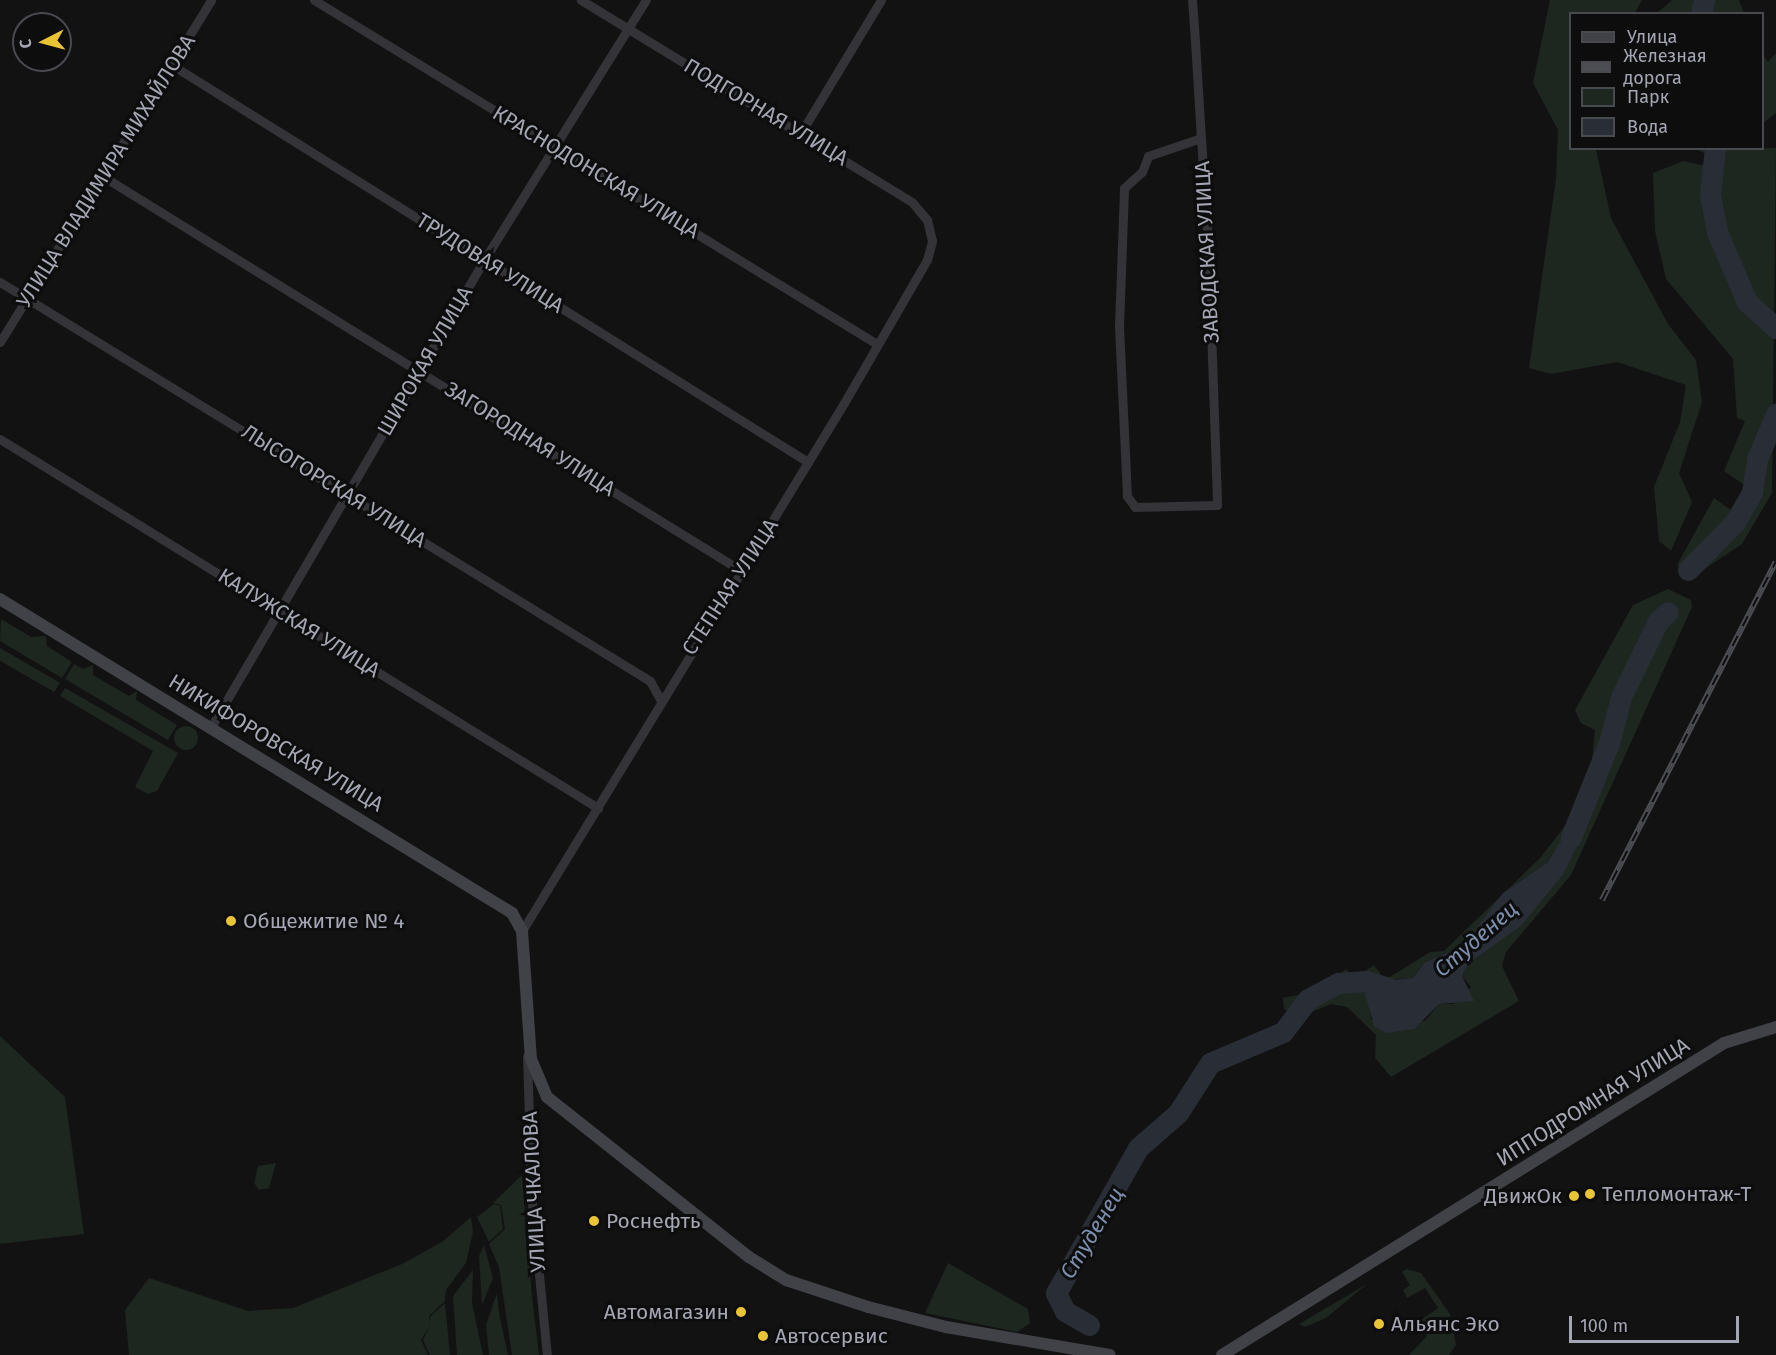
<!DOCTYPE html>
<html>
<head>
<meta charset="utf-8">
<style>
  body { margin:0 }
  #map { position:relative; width:1776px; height:1355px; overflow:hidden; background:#121213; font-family:"Fira Sans",sans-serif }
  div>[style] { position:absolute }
  .green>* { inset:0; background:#1e2620; transform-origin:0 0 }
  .round { border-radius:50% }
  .water>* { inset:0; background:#292e36 }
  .river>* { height:21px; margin:-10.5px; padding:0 10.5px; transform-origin:10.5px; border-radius:10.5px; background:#292e36 }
  .minor>* { height:9px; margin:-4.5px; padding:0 4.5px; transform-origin:4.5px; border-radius:4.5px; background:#333338 }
  .secondary>* { height:12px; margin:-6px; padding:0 6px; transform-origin:6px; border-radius:6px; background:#414248 }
  .rail>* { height:6px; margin-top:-3px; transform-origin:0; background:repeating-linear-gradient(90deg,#0d0d0e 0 11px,#4c4d53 0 22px); box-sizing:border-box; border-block:2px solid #4c4d53 }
  .dots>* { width:16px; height:16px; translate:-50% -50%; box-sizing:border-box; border:3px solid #0d0d0e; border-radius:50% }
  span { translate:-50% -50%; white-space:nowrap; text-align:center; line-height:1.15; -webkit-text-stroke:6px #0d0d0e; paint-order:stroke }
  .street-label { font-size:21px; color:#a4a6b3 }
  .poi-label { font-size:21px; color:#a4a6b3 }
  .left { translate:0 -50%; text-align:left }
  .right { translate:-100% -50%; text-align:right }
  .water-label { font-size:22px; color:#7c8fad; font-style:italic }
  .legend { position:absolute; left:1569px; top:12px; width:195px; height:138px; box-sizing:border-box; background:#0d0d0e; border:2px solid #494a50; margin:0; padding:8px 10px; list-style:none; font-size:18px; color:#a4a6b3 }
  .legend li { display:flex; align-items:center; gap:12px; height:30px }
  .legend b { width:30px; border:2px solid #494a50 }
  .north { position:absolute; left:12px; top:12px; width:60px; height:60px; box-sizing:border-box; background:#0d0d0e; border:2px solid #494a50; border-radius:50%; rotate:264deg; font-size:16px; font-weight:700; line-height:24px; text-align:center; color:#a4a6b3 }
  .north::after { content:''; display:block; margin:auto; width:21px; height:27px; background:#e9c434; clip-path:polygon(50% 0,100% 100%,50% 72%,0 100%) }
  .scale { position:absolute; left:1569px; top:1316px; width:170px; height:27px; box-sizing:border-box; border:3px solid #a4a6b3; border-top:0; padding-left:8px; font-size:18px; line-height:21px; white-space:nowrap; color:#a4a6b3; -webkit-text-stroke:4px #0d0d0e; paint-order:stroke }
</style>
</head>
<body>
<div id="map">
  <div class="green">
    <i style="clip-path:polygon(1550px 0,1642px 0,1635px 13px,1570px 14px,1570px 148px,1596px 149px,1611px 218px,1668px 324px,1696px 360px,1702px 402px,1679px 473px,1692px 502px,1671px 551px,1659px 541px,1654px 487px,1680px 422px,1686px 385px,1617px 362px,1551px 374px,1529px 368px,1556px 179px,1558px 130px,1533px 83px)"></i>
    <i style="clip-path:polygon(1672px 0,1739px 0,1744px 13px,1657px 13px)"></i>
    <i style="clip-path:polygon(1762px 53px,1768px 62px,1776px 53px,1776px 113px,1763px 123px)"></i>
    <i style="clip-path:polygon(1776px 148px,1772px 493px,1742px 544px,1697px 574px,1677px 565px,1714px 498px,1731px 510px,1746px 486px,1724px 471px,1745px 421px,1737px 418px,1733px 359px,1666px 279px,1655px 231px,1653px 173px,1683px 161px,1702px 165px,1708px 155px,1696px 149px)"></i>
    <i style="clip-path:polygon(evenodd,1668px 589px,1691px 600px,1692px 607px,1571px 875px,1506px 952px,1502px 966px,1519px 1001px,1391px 1077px,1375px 1058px,1376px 1035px,1347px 1007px,1331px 1004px,1300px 1017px,1284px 1009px,1283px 998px,1318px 991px,1346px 969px,1355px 978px,1374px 965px,1385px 980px,1430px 952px,1444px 951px,1540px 858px,1588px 797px,1595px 730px,1581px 723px,1575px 710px,1633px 605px,1668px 589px,1584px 813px,1563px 875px,1521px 926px,1468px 964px,1462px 976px,1471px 987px,1453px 1004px,1439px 1004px,1425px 1021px,1371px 1020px,1366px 981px,1413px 978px,1425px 962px,1462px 947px,1510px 888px,1548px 862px,1574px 818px,1584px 813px)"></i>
    <i style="clip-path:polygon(1px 619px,31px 637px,46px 636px,47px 646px,72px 662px,62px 678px,0 641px)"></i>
    <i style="left:0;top:648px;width:69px;height:11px;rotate:30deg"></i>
    <i style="clip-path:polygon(74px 664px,83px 669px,93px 665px,93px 675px,129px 696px,137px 691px,136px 700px,177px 725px,168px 740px,65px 679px)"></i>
    <i style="clip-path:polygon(65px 688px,178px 753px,157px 791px,148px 794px,135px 787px,153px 751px,60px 696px)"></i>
    <i class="round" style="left:174px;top:726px;width:24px;height:24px"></i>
    <i style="clip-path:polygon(0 1036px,65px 1097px,84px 1234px,0 1244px)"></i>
    <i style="clip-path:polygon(276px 1163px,269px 1188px,259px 1190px,254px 1183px,258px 1166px)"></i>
    <i style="clip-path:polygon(522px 1175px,532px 1296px,539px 1355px,512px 1355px,499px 1267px,489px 1244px,505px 1229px,501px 1205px,493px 1203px)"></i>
    <i style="clip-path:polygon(494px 1204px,500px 1206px,503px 1229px,489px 1242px,477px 1217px)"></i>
    <i style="clip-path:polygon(471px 1217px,473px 1232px,466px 1263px,446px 1290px,445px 1301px,429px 1316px,430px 1325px,430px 1317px,445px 1303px,450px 1355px,430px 1355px,423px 1340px,429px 1327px,421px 1340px,428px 1355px,129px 1355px,125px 1310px,149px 1278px,248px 1311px,293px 1308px,402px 1264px,442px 1242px)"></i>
    <i style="clip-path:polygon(484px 1245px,493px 1278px,482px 1305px,479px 1256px)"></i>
    <i style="clip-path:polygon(948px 1263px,1028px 1309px,1030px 1323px,1017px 1332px,925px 1313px)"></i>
    <i style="clip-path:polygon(1406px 1269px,1421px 1273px,1450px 1314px,1456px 1345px,1449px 1355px,1409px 1355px,1427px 1336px,1421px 1320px,1438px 1308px,1425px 1288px,1407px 1298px,1403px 1290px,1410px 1285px,1402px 1272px)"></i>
    <i style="clip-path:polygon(473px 1270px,472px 1303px,483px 1355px,457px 1355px,453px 1296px)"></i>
    <i style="clip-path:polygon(1367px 1284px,1326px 1318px,1305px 1327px,1299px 1324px)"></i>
    <i style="clip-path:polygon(497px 1293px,499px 1313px,508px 1355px,489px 1355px,486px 1325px)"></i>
  </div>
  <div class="water">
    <i style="clip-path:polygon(1584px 812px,1579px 841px,1563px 875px,1521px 926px,1468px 964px,1462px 976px,1474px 1001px,1439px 1004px,1414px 1029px,1386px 1033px,1374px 1026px,1362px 983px,1413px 978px,1425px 962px,1462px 947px,1503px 893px,1548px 862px,1574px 818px)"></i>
  </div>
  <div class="river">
    <i style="left:1701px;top:14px;width:14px;rotate:-78deg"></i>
    <i style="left:1715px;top:148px;width:47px;rotate:96.1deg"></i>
    <i style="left:1710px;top:195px;width:38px;rotate:79deg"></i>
    <i style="left:1717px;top:232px;width:76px;rotate:66.8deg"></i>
    <i style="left:1747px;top:302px;width:39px;rotate:42deg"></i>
    <i style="left:1688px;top:570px;width:67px;rotate:-45.6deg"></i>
    <i style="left:1735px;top:522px;width:34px;rotate:-60deg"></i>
    <i style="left:1752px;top:492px;width:33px;rotate:-81deg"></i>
    <i style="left:1757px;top:459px;width:49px;rotate:-67.1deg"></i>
    <i style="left:1571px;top:837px;width:101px;rotate:-68deg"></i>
    <i style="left:1609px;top:743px;width:48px;rotate:-75.4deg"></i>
    <i style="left:1621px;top:697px;width:85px;rotate:-64deg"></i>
    <i style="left:1658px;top:621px;width:13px;rotate:-42deg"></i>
    <i style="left:1089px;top:1325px;width:28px;rotate:-150deg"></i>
    <i style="left:1065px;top:1311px;width:20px;rotate:-117deg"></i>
    <i style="left:1056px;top:1293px;width:167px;rotate:-60.5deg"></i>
    <i style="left:1138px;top:1148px;width:53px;rotate:-41.2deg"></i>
    <i style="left:1178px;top:1113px;width:59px;rotate:-57.4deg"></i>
    <i style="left:1210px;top:1063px;width:79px;rotate:-23deg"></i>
    <i style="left:1283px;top:1032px;width:41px;rotate:-52.9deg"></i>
    <i style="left:1308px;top:999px;width:34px;rotate:-28deg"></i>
    <i style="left:1338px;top:983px;width:28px;rotate:-4deg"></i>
    <i style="left:1366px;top:981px;width:28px;rotate:17deg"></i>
  </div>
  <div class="minor">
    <i style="left:314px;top:0;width:660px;rotate:31.43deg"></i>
    <i style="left:1192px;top:0;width:41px;rotate:85.8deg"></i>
    <i style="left:1195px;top:41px;width:97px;rotate:86.5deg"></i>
    <i style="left:1201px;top:138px;width:105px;rotate:86.2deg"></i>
    <i style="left:1208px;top:243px;width:262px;rotate:88deg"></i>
    <i style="left:1217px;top:505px;width:82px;rotate:178.6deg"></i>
    <i style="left:1135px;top:507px;width:14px;rotate:-126deg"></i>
    <i style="left:1127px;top:496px;width:170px;rotate:-92.7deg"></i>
    <i style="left:1119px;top:326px;width:138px;rotate:-87.9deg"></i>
    <i style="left:1124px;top:188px;width:24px;rotate:-42deg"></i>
    <i style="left:1142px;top:172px;width:17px;rotate:-69deg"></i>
    <i style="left:1148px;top:156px;width:56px;rotate:-18.8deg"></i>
    <i style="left:172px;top:65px;width:750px;rotate:31.97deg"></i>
    <i style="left:802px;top:131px;width:153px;rotate:-58.9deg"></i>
    <i style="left:104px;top:177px;width:748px;rotate:31.71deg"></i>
    <i style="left:0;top:282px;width:763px;rotate:31.54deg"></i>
    <i style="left:650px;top:681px;width:21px;rotate:61deg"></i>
    <i style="left:0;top:342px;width:402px;rotate:-58.3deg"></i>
    <i style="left:0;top:439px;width:703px;rotate:31.68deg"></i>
    <i style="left:211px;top:727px;width:541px;rotate:-59.69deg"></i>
    <i style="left:484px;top:260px;width:306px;rotate:-58.1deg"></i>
    <i style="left:522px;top:931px;width:618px;rotate:-58.62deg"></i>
    <i style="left:844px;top:403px;width:165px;rotate:-59.9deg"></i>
    <i style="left:927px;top:260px;width:20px;rotate:-75deg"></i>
    <i style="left:932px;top:241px;width:22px;rotate:-103deg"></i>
    <i style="left:927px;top:220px;width:23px;rotate:-130deg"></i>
    <i style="left:912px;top:202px;width:388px;rotate:-148.6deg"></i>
    <i style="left:527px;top:1056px;width:147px;rotate:88.1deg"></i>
    <i style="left:532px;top:1203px;width:153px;rotate:84.4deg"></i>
  </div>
  <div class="secondary">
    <i style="left:0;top:599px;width:601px;rotate:31.52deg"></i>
    <i style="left:512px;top:913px;width:21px;rotate:61deg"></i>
    <i style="left:522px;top:931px;width:128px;rotate:86deg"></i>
    <i style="left:531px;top:1059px;width:41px;rotate:67.2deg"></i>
    <i style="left:547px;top:1097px;width:258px;rotate:38.4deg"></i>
    <i style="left:749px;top:1257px;width:44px;rotate:31.9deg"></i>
    <i style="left:786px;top:1280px;width:86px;rotate:18.2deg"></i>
    <i style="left:868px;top:1307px;width:81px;rotate:14.4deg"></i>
    <i style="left:946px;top:1327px;width:166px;rotate:9.7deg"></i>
    <i style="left:1222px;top:1355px;width:591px;rotate:-31.86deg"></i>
    <i style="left:1724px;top:1043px;width:54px;rotate:-17.1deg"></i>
  </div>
  <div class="rail">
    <i style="left:1602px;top:900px;width:380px;rotate:-62.8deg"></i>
  </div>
  <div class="dots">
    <i style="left:231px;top:921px;background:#e9c434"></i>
    <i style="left:1590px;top:1194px;background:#e9c434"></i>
    <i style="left:1574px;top:1196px;background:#e9c434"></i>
    <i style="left:594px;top:1221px;background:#e9c434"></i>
    <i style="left:741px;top:1312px;background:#e9c434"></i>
    <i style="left:1379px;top:1324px;background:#e9c434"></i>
    <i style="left:763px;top:1336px;background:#e9c434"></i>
  </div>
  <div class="street-label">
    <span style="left:766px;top:112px;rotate:31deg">ПОДГОРНАЯ УЛИЦА</span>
    <span style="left:106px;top:171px;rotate:-58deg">УЛИЦА ВЛАДИМИРА МИХАЙЛОВА</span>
    <span style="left:596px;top:172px;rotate:31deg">КРАСНОДОНСКАЯ УЛИЦА</span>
    <span style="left:1207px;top:252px;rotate:-93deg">ЗАВОДСКАЯ УЛИЦА</span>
    <span style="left:490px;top:263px;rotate:32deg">ТРУДОВАЯ УЛИЦА</span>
    <span style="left:425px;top:361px;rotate:-60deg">ШИРОКАЯ УЛИЦА</span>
    <span style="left:530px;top:439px;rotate:32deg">ЗАГОРОДНАЯ УЛИЦА</span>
    <span style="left:334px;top:486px;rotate:32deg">ЛЫСОГОРСКАЯ УЛИЦА</span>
    <span style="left:730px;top:587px;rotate:-57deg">СТЕПНАЯ УЛИЦА</span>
    <span style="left:299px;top:623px;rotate:32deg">КАЛУЖСКАЯ УЛИЦА</span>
    <span style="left:276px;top:743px;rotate:31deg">НИКИФОРОВСКАЯ УЛИЦА</span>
    <span style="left:1593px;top:1102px;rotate:-32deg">ИППОДРОМНАЯ УЛИЦА</span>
    <span style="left:534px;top:1192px;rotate:-93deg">УЛИЦА ЧКАЛОВА</span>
  </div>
  <div class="poi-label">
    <span class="left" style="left:243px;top:921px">Общежитие № 4</span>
    <span class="left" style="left:1602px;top:1194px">Тепломонтаж-Т</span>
    <span class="right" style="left:1562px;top:1196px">ДвижОк</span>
    <span class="left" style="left:606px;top:1221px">Роснефть</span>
    <span class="right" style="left:729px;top:1312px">Автомагазин</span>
    <span class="left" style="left:1391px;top:1324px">Альянс Эко</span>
    <span class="left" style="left:775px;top:1336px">Автосервис</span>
  </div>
  <div class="water-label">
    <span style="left:1476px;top:939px;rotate:-41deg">Студенец</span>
    <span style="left:1092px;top:1233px;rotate:-59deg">Студенец</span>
  </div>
  <ul class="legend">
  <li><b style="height:8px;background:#414248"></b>Улица</li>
  <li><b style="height:8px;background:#4c4d53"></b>Железная дорога</li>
  <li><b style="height:16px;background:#1e2620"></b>Парк</li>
  <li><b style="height:16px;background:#292e36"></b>Вода</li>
  </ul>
  <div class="north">С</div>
  <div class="scale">100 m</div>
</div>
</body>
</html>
